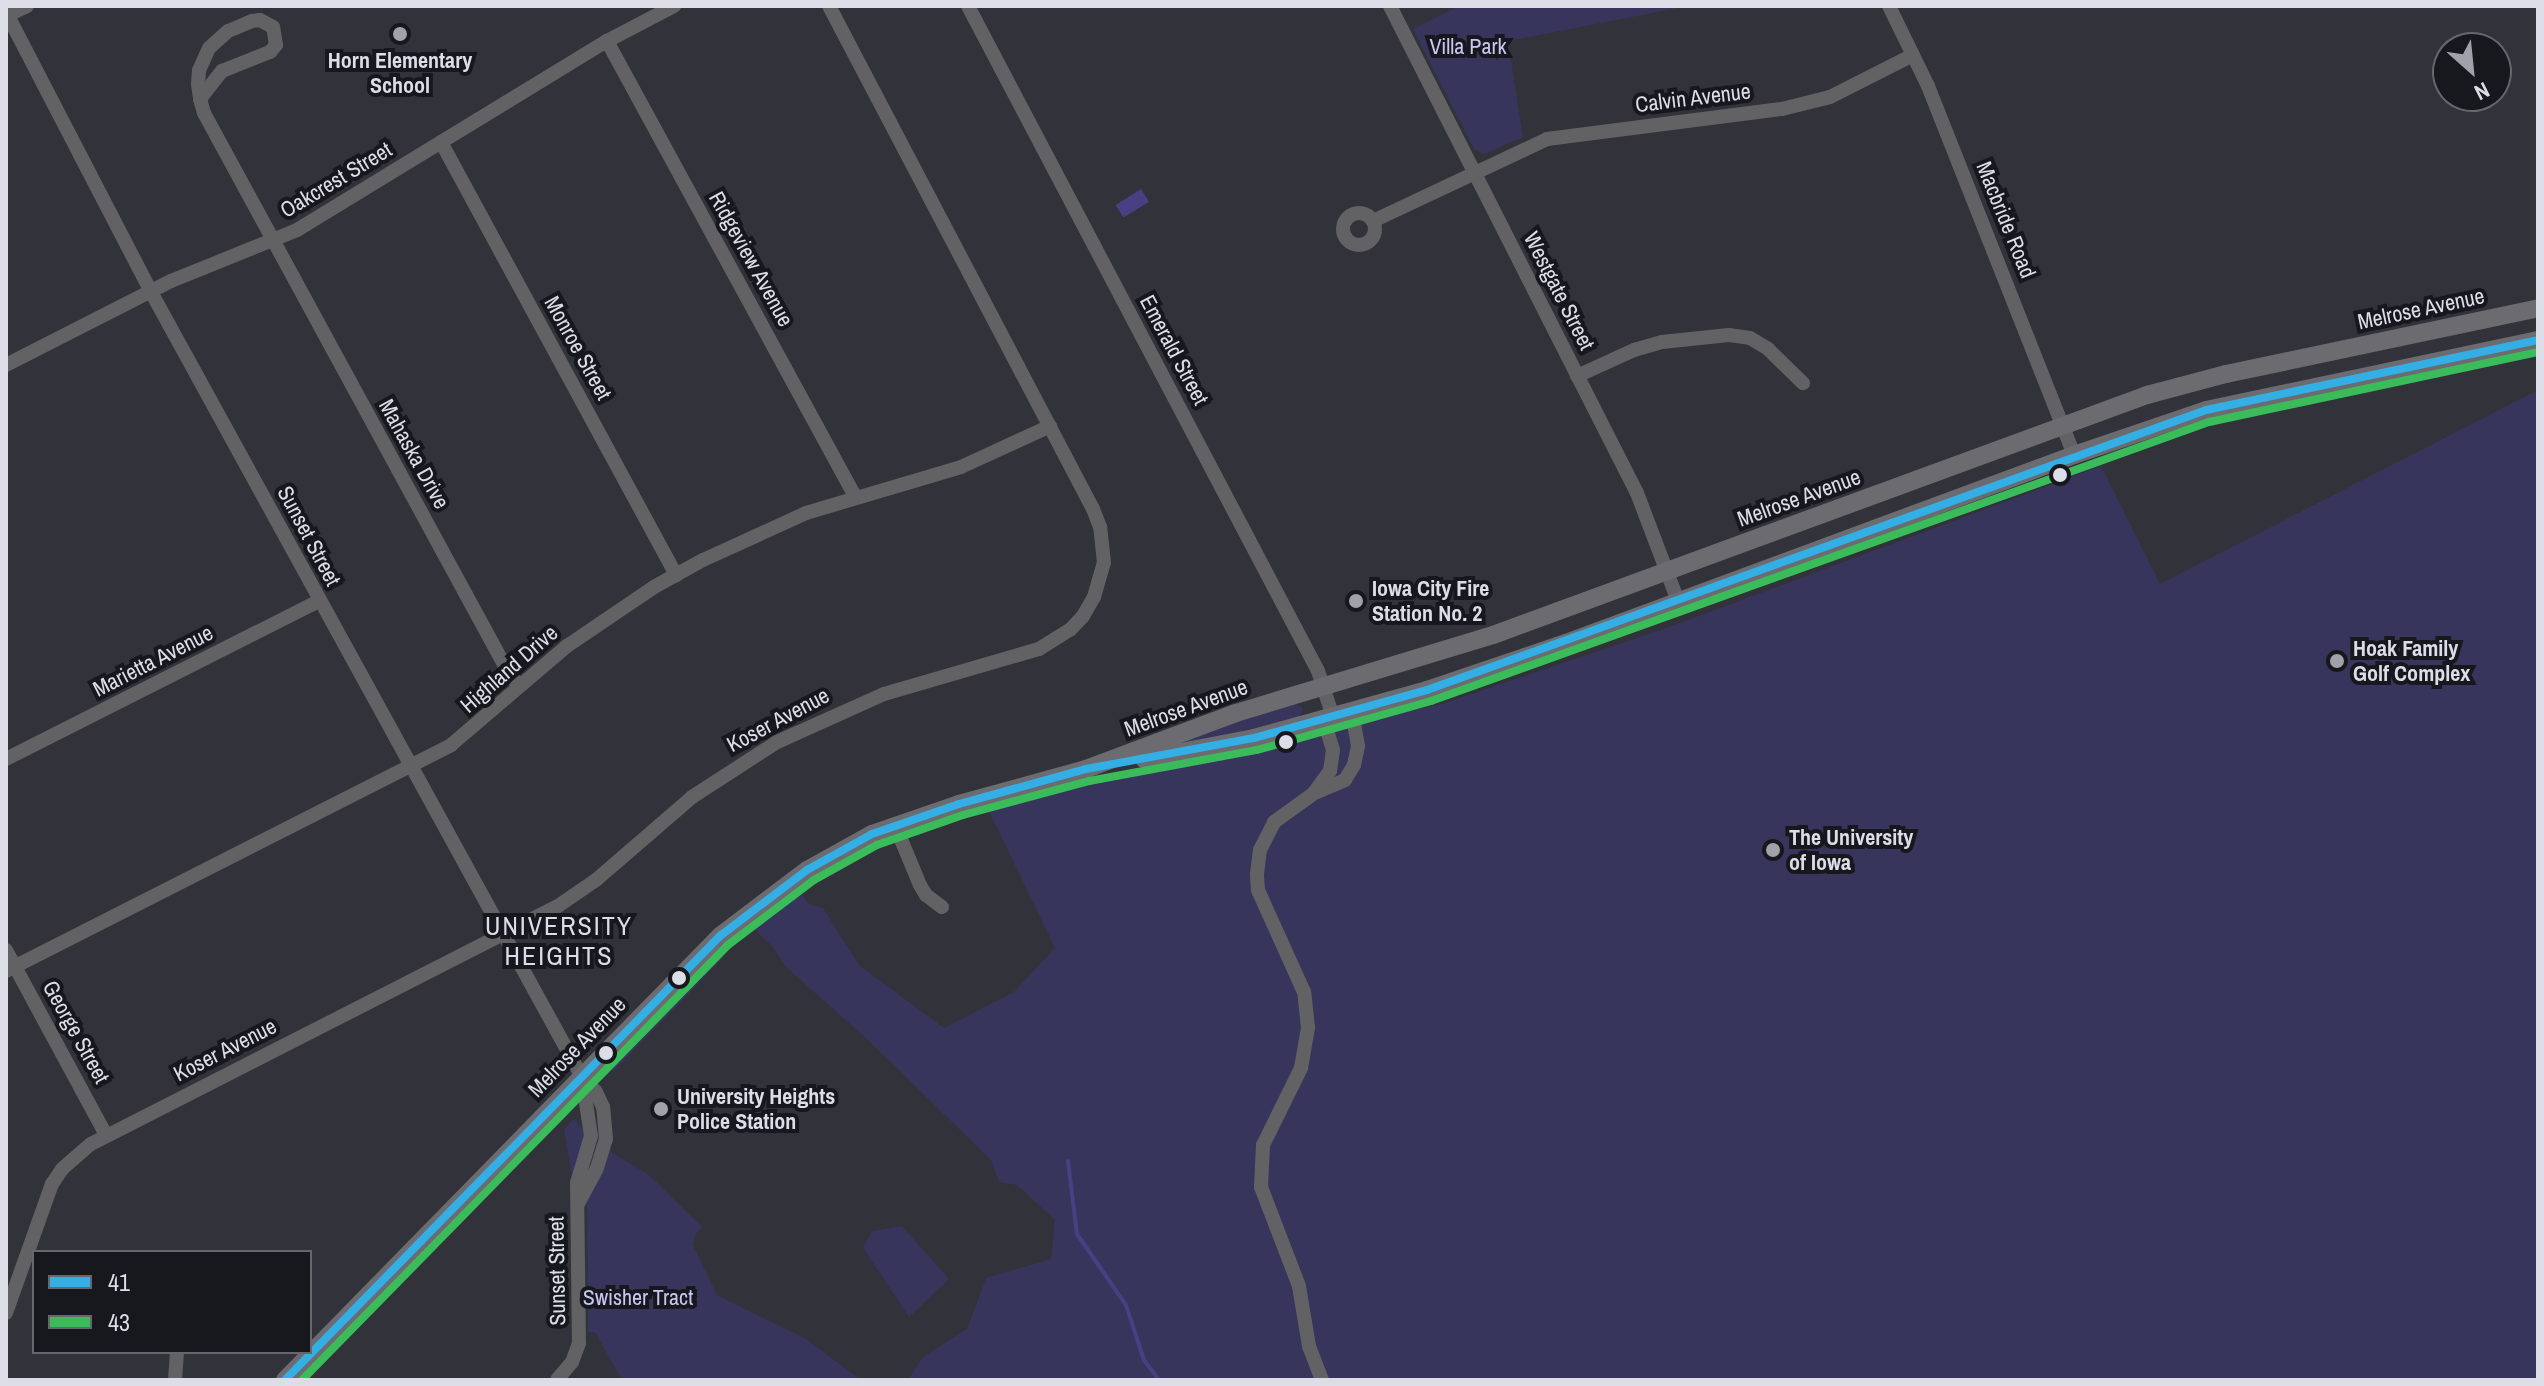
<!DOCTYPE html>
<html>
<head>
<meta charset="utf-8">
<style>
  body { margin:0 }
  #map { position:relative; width:2544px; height:1386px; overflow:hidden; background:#32323a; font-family:"Archivo Narrow",sans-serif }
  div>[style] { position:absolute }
  .green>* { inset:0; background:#37355c }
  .water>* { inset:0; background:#474184; transform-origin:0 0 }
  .stream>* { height:4px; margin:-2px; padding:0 2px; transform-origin:2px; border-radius:2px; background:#474184 }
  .minor>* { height:14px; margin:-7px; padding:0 7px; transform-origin:7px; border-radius:7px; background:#626265 }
  .minor>.ring { margin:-7px; padding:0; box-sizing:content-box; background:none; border:14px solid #626265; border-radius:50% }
  .major>* { height:18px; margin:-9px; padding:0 9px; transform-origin:9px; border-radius:9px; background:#6b6b70 }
  .bus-1>* { height:8px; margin:-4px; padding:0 4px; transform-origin:4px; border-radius:4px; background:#33afe6 }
  .bus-2>* { height:8px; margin:-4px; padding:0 4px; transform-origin:4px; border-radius:4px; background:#3abc5b }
  .dots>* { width:22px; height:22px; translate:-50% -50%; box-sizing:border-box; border:4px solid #17171e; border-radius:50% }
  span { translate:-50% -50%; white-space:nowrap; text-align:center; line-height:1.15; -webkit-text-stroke:8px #17171e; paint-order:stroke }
  .park-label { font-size:22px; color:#c7c8f2 }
  .poi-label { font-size:22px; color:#dddde7; font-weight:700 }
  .left { translate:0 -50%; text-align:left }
  .street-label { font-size:22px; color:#dddde7 }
  .quarter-label { font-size:26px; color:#dddde7; letter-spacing:2px }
  .frame { position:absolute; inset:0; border:8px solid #dddde7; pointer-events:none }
  .legend { position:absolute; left:32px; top:1250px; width:280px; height:104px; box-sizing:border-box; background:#17171e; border:2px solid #66666e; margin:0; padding:10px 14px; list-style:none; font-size:24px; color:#dddde7 }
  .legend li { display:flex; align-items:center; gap:16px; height:40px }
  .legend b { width:40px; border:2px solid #66666e }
  .north { position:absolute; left:2432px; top:32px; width:80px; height:80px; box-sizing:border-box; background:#17171e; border:2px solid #66666e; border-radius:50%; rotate:153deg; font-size:22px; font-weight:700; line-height:32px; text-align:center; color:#dddde7 }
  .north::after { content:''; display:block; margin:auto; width:28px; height:36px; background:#a1a1aa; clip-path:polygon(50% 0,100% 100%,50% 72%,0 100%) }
</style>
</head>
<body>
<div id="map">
  <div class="green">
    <i style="clip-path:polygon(1459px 6px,1688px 6px,1508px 41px,1523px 137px,1484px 154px,1474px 149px,1413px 29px)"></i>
    <i style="clip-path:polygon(2538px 390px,2538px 1380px,908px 1380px,923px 1357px,967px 1329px,986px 1278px,1051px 1259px,1055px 1220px,1017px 1185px,999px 1182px,991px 1160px,867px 1039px,786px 967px,774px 948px,753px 928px,742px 940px,746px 929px,840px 861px,876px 842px,886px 842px,800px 892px,809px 904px,823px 908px,859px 965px,944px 1028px,1014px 992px,1055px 948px,989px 811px,915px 831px,923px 824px,1080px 781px,1442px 704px,1669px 627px,2101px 466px,2160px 584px)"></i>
    <i style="clip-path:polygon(1295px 703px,1303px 708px,1299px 718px,1241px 733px,1176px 745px,1174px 741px)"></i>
    <i style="clip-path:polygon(724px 957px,719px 962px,613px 1072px,610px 1067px,637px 1032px,712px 961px)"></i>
    <i style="clip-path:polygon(574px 1119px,586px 1132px,572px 1177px,564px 1129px)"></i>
    <i style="clip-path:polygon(610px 1147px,611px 1152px,649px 1175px,702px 1227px,695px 1235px,693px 1245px,717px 1295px,806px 1339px,861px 1380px,622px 1380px,595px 1332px,588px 1332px,587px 1203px)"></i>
    <i style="clip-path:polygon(902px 1226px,949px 1279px,909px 1317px,863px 1248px,872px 1231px)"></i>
  </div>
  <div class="water">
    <i style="left:1141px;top:189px;width:15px;height:30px;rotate:58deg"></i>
  </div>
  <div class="stream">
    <i style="left:1068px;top:1161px;width:74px;rotate:83deg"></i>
    <i style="left:1077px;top:1234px;width:86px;rotate:55.4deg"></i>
    <i style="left:1126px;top:1305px;width:58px;rotate:71.9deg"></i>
    <i style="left:1144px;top:1360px;width:25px;rotate:53deg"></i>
  </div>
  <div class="minor">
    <i style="left:968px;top:6px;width:751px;rotate:62.24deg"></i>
    <i style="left:1318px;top:671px;width:48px;rotate:71.9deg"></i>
    <i style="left:1390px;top:6px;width:546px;rotate:63.11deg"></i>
    <i style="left:1637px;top:493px;width:116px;rotate:69.2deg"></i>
    <i style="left:1889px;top:6px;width:89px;rotate:64deg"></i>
    <i style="left:1928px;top:86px;width:397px;rotate:68.4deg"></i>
    <i style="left:6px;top:12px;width:313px;rotate:62.6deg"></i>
    <i style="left:150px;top:290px;width:898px;rotate:61.24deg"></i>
    <i style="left:582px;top:1077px;width:60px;rotate:81.3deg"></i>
    <i style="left:591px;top:1136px;width:49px;rotate:106.6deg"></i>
    <i style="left:577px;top:1183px;width:160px;rotate:89.3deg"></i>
    <i style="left:579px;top:1343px;width:20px;rotate:110deg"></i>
    <i style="left:572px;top:1362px;width:23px;rotate:130deg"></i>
    <i style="left:6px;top:16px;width:23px;rotate:-25deg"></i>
    <i style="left:607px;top:41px;width:520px;rotate:61.42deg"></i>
    <i style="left:200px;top:99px;width:36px;rotate:-52deg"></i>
    <i style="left:222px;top:71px;width:52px;rotate:-21.6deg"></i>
    <i style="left:270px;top:52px;width:9px;rotate:-49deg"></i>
    <i style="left:276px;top:45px;width:18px;rotate:-99deg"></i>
    <i style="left:273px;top:27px;width:15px;rotate:-152deg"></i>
    <i style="left:260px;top:20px;width:8px;rotate:173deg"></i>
    <i style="left:252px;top:21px;width:26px;rotate:157deg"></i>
    <i style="left:228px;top:31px;width:25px;rotate:138deg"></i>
    <i style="left:209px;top:48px;width:24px;rotate:114deg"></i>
    <i style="left:199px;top:70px;width:14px;rotate:94deg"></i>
    <i style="left:198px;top:84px;width:15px;rotate:82deg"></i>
    <i style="left:200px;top:99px;width:15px;rotate:74deg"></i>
    <i style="left:204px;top:113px;width:634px;rotate:61.45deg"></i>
    <i style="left:507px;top:670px;width:20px;rotate:53deg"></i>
    <i style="left:441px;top:142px;width:493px;rotate:61.5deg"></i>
    <i class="ring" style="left:1343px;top:213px;width:18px;height:18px"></i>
    <i style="left:1373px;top:221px;width:192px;rotate:-25.2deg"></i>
    <i style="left:1547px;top:139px;width:237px;rotate:-7.3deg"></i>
    <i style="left:1782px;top:109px;width:49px;rotate:-14deg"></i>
    <i style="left:1830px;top:97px;width:93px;rotate:-26.8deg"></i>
    <i style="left:6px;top:365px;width:185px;rotate:-27deg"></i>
    <i style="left:171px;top:281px;width:136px;rotate:-22deg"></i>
    <i style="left:297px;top:230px;width:363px;rotate:-31.4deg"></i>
    <i style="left:607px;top:41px;width:76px;rotate:-27.6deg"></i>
    <i style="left:1577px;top:376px;width:63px;rotate:-24.5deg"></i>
    <i style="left:1634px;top:350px;width:29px;rotate:-16deg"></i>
    <i style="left:1662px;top:342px;width:67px;rotate:-6deg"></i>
    <i style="left:1729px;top:335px;width:21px;rotate:8deg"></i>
    <i style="left:1750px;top:338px;width:21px;rotate:31deg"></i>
    <i style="left:1768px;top:349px;width:49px;rotate:44.2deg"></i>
    <i style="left:6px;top:759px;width:351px;rotate:-26.8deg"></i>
    <i style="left:1317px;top:792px;width:30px;rotate:-23deg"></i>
    <i style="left:1345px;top:780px;width:17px;rotate:-59deg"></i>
    <i style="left:1354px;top:765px;width:19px;rotate:-78deg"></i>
    <i style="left:1358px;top:746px;width:35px;rotate:-100deg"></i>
    <i style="left:895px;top:825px;width:65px;rotate:67.4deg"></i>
    <i style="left:920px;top:885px;width:12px;rotate:59deg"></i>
    <i style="left:926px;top:895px;width:20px;rotate:37deg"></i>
    <i style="left:6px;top:950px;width:210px;rotate:61.6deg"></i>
    <i style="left:6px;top:971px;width:499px;rotate:-26.9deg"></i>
    <i style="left:451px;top:745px;width:153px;rotate:-40.5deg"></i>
    <i style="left:567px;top:646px;width:105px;rotate:-34.1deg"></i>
    <i style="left:654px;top:587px;width:56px;rotate:-28.9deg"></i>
    <i style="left:703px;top:560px;width:113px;rotate:-24.5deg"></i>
    <i style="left:806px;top:513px;width:162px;rotate:-16.5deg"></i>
    <i style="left:961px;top:467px;width:98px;rotate:-24.7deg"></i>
    <i style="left:579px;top:1202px;width:38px;rotate:-62deg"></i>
    <i style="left:597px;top:1168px;width:30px;rotate:-73deg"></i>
    <i style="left:606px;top:1139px;width:32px;rotate:-95deg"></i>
    <i style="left:603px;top:1107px;width:17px;rotate:-115deg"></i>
    <i style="left:596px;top:1092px;width:21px;rotate:-133deg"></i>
    <i style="left:6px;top:1313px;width:137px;rotate:-70.4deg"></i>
    <i style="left:52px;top:1184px;width:18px;rotate:-56deg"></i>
    <i style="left:62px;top:1169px;width:38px;rotate:-41deg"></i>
    <i style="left:91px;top:1144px;width:524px;rotate:-27.01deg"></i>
    <i style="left:558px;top:906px;width:46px;rotate:-34.4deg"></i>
    <i style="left:596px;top:880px;width:127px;rotate:-40.8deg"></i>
    <i style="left:692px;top:797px;width:101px;rotate:-32.9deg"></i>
    <i style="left:777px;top:742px;width:117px;rotate:-24.2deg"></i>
    <i style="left:884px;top:694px;width:161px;rotate:-16.2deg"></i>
    <i style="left:1039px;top:649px;width:36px;rotate:-32deg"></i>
    <i style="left:1070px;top:630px;width:19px;rotate:-47deg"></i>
    <i style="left:1083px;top:616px;width:22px;rotate:-60deg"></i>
    <i style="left:1094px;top:597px;width:35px;rotate:-74deg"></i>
    <i style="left:1104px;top:563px;width:36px;rotate:-96deg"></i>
    <i style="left:1100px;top:527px;width:19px;rotate:-111deg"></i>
    <i style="left:1093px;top:509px;width:568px;rotate:-117.69deg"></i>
    <i style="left:175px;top:1380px;width:28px;rotate:-86deg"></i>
    <i style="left:1322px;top:1380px;width:36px;rotate:-111deg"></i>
    <i style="left:1309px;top:1346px;width:61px;rotate:-99.5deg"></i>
    <i style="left:1299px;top:1286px;width:106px;rotate:-111deg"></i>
    <i style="left:1261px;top:1187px;width:42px;rotate:-87.3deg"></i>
    <i style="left:1263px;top:1145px;width:86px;rotate:-63.7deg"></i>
    <i style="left:1301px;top:1068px;width:41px;rotate:-80.1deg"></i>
    <i style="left:1308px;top:1028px;width:36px;rotate:-96deg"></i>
    <i style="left:1304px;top:992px;width:112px;rotate:-114.3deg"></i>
    <i style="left:1258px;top:890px;width:16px;rotate:-94deg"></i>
    <i style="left:1257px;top:874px;width:24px;rotate:-83deg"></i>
    <i style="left:1260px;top:850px;width:31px;rotate:-63deg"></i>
    <i style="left:1274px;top:822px;width:48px;rotate:-35.7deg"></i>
    <i style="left:1313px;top:794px;width:29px;rotate:-54deg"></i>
    <i style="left:1330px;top:771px;width:21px;rotate:-82deg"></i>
    <i style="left:1333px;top:750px;width:31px;rotate:-107deg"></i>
  </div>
  <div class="major">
    <i style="left:1144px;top:759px;width:112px;rotate:-10.8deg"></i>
    <i style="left:1254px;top:738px;width:180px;rotate:-15.5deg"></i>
    <i style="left:1427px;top:690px;width:147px;rotate:-18.7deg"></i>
    <i style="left:1566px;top:643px;width:542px;rotate:-20.31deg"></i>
    <i style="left:2074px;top:455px;width:139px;rotate:-18.8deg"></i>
    <i style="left:2206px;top:410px;width:339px;rotate:-11.9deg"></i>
    <i style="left:285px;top:1380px;width:622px;rotate:-45.59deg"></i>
    <i style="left:720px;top:936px;width:109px;rotate:-37.2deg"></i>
    <i style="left:807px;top:870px;width:74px;rotate:-29deg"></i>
    <i style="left:872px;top:834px;width:92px;rotate:-19deg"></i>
    <i style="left:959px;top:804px;width:132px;rotate:-15.4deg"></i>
    <i style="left:1086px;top:769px;width:160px;rotate:-20.5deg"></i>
    <i style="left:1236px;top:713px;width:269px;rotate:-16.9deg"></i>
    <i style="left:1493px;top:635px;width:697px;rotate:-20.15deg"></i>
    <i style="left:2147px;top:395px;width:82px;rotate:-14.9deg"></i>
    <i style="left:2226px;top:374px;width:319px;rotate:-11.9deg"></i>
  </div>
  <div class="bus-1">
    <i style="left:285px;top:1380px;width:622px;rotate:-45.59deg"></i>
    <i style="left:720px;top:936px;width:109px;rotate:-37.2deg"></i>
    <i style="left:807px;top:870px;width:74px;rotate:-29deg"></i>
    <i style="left:872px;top:834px;width:92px;rotate:-19deg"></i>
    <i style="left:959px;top:804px;width:132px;rotate:-15.4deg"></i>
    <i style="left:1086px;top:769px;width:171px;rotate:-10.5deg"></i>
    <i style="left:1254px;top:738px;width:180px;rotate:-15.5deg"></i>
    <i style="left:1427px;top:690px;width:828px;rotate:-19.77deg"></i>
    <i style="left:2206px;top:410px;width:339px;rotate:-11.9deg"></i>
  </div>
  <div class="bus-2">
    <i style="left:302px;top:1380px;width:609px;rotate:-45.6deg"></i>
    <i style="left:728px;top:945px;width:108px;rotate:-37.1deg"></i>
    <i style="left:814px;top:880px;width:72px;rotate:-29.1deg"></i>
    <i style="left:877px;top:845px;width:91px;rotate:-19.2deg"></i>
    <i style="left:963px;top:815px;width:131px;rotate:-15.1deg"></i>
    <i style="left:1089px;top:781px;width:171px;rotate:-10.5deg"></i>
    <i style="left:1257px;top:750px;width:181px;rotate:-15.7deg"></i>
    <i style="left:1431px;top:701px;width:827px;rotate:-19.73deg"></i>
    <i style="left:2209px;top:422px;width:336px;rotate:-12deg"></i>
  </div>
  <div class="dots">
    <i style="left:400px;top:34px;background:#a1a1aa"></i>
    <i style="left:2060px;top:475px;background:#dddde7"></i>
    <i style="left:1356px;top:601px;background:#a1a1aa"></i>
    <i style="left:2337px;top:661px;background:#a1a1aa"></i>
    <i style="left:1286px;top:742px;background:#dddde7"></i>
    <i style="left:1773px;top:850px;background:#a1a1aa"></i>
    <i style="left:679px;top:978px;background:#dddde7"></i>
    <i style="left:606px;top:1053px;background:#dddde7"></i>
    <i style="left:661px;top:1109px;background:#a1a1aa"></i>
  </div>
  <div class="park-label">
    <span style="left:1468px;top:47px">Villa Park</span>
    <span style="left:638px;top:1298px">Swisher Tract</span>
  </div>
  <div class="poi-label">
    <span style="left:400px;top:73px">Horn Elementary<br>School</span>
    <span class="left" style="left:1372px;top:601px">Iowa City Fire<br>Station No. 2</span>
    <span class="left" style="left:2353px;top:661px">Hoak Family<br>Golf Complex</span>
    <span class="left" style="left:1789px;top:850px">The University<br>of Iowa</span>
    <span class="left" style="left:677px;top:1109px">University Heights<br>Police Station</span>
  </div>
  <div class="street-label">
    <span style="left:1693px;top:98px;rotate:-7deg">Calvin Avenue</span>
    <span style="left:336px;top:180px;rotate:-31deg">Oakcrest Street</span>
    <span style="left:2006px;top:220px;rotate:68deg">Macbride Road</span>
    <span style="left:751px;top:259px;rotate:61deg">Ridgeview Avenue</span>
    <span style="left:1559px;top:291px;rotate:63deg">Westgate Street</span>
    <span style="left:2421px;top:309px;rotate:-12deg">Melrose Avenue</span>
    <span style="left:578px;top:348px;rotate:61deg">Monroe Street</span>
    <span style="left:1174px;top:350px;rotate:62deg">Emerald Street</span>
    <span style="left:414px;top:454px;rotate:61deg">Mahaska Drive</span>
    <span style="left:1799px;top:498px;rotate:-20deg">Melrose Avenue</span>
    <span style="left:309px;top:536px;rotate:62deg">Sunset Street</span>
    <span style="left:153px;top:661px;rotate:-27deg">Marietta Avenue</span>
    <span style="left:509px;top:669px;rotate:-41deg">Highland Drive</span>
    <span style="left:1186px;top:708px;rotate:-20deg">Melrose Avenue</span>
    <span style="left:778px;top:720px;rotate:-28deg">Koser Avenue</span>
    <span style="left:76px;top:1032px;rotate:61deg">George Street</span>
    <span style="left:577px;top:1047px;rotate:-46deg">Melrose Avenue</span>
    <span style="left:225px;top:1050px;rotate:-27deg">Koser Avenue</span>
    <span style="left:557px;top:1271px;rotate:-91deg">Sunset Street</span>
  </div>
  <div class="quarter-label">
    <span style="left:559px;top:941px">UNIVERSITY<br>HEIGHTS</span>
  </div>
  <div class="frame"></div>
  <ul class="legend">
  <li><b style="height:10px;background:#33afe6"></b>41</li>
  <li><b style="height:10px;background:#3abc5b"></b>43</li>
  </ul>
  <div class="north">N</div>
</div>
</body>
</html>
